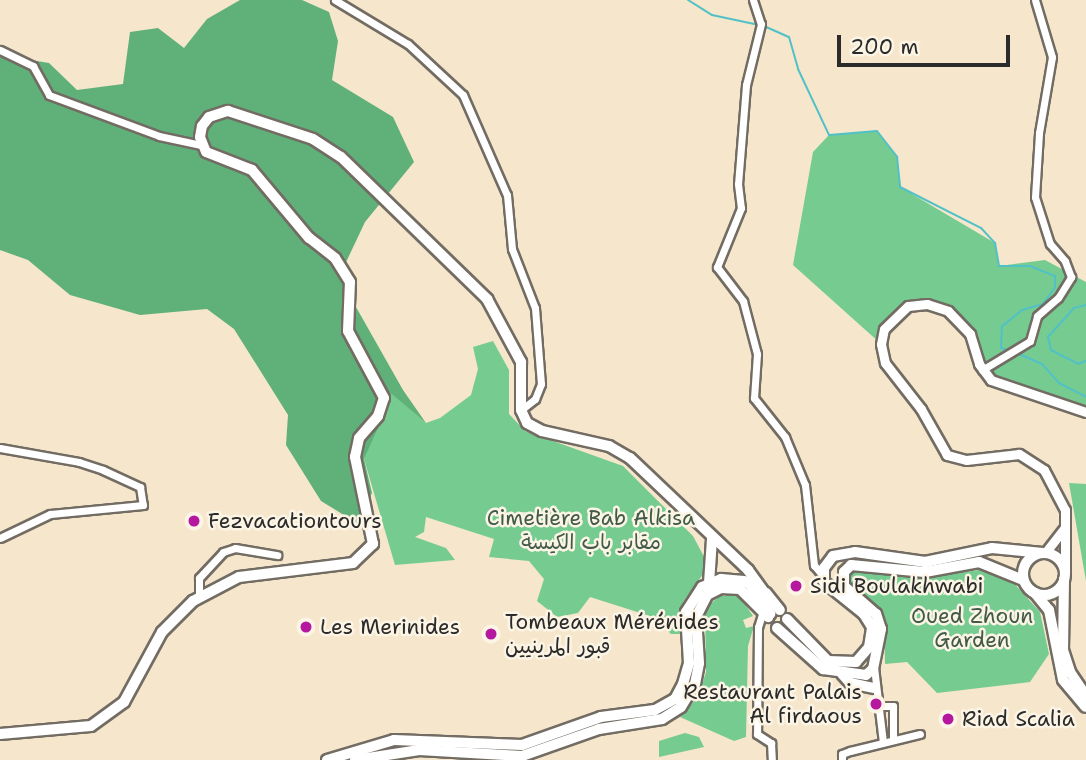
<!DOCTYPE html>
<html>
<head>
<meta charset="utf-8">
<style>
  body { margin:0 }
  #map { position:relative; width:1086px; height:760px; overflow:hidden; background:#f5e6cc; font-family:"Shantell Sans","Playpen Sans Arabic",sans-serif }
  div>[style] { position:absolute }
  .green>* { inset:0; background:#76cc90 }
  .forest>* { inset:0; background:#60b07a }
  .stream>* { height:2px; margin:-1px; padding:0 1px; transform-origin:1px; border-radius:1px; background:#52c1c7 }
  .roads { filter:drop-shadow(2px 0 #726c63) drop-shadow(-2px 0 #726c63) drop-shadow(0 2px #726c63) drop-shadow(0 -2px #726c63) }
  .minor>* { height:7px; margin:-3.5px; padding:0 3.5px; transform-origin:3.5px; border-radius:3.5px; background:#fff }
  .tertiary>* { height:9px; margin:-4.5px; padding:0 4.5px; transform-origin:4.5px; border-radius:4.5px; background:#fff }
  .secondary>* { height:10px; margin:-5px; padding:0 5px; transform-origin:5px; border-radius:5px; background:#fff }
  .primary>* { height:10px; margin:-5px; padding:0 5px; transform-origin:5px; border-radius:5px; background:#fff }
  .primary>.ring { margin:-5px; padding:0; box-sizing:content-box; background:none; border:10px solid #fff; border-radius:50% }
  .dots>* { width:19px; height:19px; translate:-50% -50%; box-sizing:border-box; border:4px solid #fcf5e5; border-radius:50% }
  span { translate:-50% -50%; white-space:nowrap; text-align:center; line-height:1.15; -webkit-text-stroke:5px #fcf5e5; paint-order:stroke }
  .park-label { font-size:21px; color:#425b49 }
  .poi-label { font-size:21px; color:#2b2b2b }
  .left { translate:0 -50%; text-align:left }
  .right { translate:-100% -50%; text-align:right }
  .scale { position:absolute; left:837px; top:35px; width:173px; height:32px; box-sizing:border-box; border:4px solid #2b2b2b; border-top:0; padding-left:9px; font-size:21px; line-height:24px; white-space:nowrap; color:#2b2b2b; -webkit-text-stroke:5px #fcf5e5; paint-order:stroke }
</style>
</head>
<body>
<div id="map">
  <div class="green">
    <i style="clip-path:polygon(877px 131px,897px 157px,900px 187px,995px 243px,999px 266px,1045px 260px,1086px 282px,1086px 414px,1003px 386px,978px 361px,964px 324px,934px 301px,900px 308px,883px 329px,880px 343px,793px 265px,813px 152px,829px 135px)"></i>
    <i style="clip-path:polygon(493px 341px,509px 370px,509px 414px,525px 431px,623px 466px,693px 536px,709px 566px,683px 602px,680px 634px,671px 634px,653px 617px,590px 597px,578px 613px,557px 617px,537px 601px,544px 579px,529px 561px,489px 557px,494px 539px,426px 517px,424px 532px,415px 537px,446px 548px,455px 560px,395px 565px,364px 459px,386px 388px,426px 423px,440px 418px,471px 395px,478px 369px,473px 347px)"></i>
    <i style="clip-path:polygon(1069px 483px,1086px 484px,1086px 581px)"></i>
    <i style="clip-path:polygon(856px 568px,917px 578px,987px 569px,1011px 580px,1040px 612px,1049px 654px,1030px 682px,937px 693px,907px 662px,885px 664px,884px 618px,849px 586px,846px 574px)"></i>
    <i style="clip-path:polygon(738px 594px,753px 616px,743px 620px,746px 628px,754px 626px,748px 646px,746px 737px,734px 741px,680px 717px,698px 697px,706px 672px,705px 608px,720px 596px)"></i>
    <i style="clip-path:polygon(685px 733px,699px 737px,704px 747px,659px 757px,659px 741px)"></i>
  </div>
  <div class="forest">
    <i style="clip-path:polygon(240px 0,302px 0,329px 12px,338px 41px,332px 80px,393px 117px,414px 162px,365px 222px,339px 277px,403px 390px,426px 423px,386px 389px,386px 410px,364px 459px,372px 493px,357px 523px,321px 501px,286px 445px,288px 415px,234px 329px,207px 309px,140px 315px,70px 295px,28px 260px,0 250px,0 55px,49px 63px,77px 90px,123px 84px,130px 32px,158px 28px,184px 48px,207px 19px)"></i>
  </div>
  <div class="stream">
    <i style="left:688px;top:0;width:28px;rotate:32deg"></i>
    <i style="left:712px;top:15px;width:48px;rotate:12deg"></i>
    <i style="left:764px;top:26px;width:27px;rotate:24deg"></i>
    <i style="left:789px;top:37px;width:33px;rotate:74deg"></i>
    <i style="left:798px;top:69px;width:73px;rotate:64.8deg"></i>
    <i style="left:829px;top:135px;width:48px;rotate:-4.8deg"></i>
    <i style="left:877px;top:131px;width:33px;rotate:52deg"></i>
    <i style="left:897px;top:157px;width:30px;rotate:84deg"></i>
    <i style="left:900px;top:187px;width:91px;rotate:26.8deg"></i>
    <i style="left:981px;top:228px;width:21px;rotate:47deg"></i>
    <i style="left:995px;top:243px;width:23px;rotate:80deg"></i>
    <i style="left:999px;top:266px;width:31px"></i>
    <i style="left:1030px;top:266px;width:27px;rotate:22deg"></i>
    <i style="left:1055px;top:276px;width:11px;rotate:90deg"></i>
    <i style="left:1055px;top:287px;width:21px;rotate:125deg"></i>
    <i style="left:1043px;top:304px;width:22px;rotate:164deg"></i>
    <i style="left:1022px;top:310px;width:26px;rotate:141deg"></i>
    <i style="left:1002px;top:326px;width:22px;rotate:93deg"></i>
    <i style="left:1001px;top:348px;width:7px;rotate:16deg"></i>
    <i style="left:1086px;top:305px;width:12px;rotate:166deg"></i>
    <i style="left:1074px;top:308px;width:39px;rotate:132deg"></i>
    <i style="left:1048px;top:337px;width:13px;rotate:77deg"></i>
    <i style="left:1051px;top:350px;width:30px;rotate:27deg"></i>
    <i style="left:1078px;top:364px;width:9px;rotate:-21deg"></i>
    <i style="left:1017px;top:353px;width:27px;rotate:24deg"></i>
    <i style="left:1042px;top:364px;width:25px;rotate:48deg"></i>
    <i style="left:1059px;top:383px;width:30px;rotate:27deg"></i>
  </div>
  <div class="roads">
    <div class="minor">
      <i style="left:335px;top:0;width:85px;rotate:31.1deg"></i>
      <i style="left:408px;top:44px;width:75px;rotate:42.8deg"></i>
      <i style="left:463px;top:95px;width:109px;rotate:66.3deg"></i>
      <i style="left:507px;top:195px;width:54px;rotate:84.7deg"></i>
      <i style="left:512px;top:249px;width:63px;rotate:68.7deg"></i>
      <i style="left:535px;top:308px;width:76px;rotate:85.5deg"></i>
      <i style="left:541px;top:384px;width:16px;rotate:112deg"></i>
      <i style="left:535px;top:399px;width:18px;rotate:142deg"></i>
      <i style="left:753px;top:0;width:25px;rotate:72deg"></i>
      <i style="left:761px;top:24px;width:63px;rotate:103.8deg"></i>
      <i style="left:746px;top:85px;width:99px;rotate:94.6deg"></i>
      <i style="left:738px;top:184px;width:24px;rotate:83deg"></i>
      <i style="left:741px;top:208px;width:64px;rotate:112.1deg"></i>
      <i style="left:717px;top:267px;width:43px;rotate:52.6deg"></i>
      <i style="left:743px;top:301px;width:55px;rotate:75.2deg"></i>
      <i style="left:757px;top:354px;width:44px;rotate:93.9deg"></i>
      <i style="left:754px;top:398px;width:50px;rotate:51.5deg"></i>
      <i style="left:785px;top:437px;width:52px;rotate:67.4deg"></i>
      <i style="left:805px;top:485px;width:81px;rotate:83.6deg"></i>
      <i style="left:814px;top:565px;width:13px;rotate:51deg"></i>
      <i style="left:0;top:50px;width:37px;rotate:26deg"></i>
      <i style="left:33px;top:66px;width:33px;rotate:61deg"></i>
      <i style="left:49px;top:95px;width:117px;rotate:20.4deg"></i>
      <i style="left:159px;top:136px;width:43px;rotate:12.1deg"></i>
      <i style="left:982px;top:370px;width:56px;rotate:-31.1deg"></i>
      <i style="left:1030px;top:341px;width:26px;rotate:-74deg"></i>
      <i style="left:1037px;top:316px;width:28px;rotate:-41deg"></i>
      <i style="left:1058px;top:298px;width:25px;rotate:-58deg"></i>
      <i style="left:1071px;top:277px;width:17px;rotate:-111deg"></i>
      <i style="left:1065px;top:261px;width:23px;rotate:-131deg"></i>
      <i style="left:1050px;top:244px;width:49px;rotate:-107.7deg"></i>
      <i style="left:1035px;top:197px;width:64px;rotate:-86.4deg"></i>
      <i style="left:1039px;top:133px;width:77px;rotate:-80.3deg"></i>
      <i style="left:1052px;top:57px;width:59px;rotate:-106.6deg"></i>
      <i style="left:0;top:448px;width:80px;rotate:10deg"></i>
      <i style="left:79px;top:462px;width:25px;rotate:18deg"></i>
      <i style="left:103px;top:470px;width:41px;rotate:24.7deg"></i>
      <i style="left:140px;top:487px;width:18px;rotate:81deg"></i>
      <i style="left:143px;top:505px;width:93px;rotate:174.5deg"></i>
      <i style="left:50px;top:514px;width:55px;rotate:154.4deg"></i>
      <i style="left:199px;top:597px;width:19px;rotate:-90deg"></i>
      <i style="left:199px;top:578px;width:35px;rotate:-47deg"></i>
      <i style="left:223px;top:552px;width:13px;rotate:-18deg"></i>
      <i style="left:235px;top:548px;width:43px;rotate:9.5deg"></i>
      <i style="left:763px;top:611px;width:17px;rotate:107deg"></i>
      <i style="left:758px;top:627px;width:107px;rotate:90.5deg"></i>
      <i style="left:757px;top:734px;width:17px;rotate:33deg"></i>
      <i style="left:771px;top:743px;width:17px;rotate:87deg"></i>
      <i style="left:874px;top:667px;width:76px;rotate:83.2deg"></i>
      <i style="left:880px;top:706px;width:13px"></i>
      <i style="left:893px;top:706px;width:34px;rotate:90deg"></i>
      <i style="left:842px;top:760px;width:6px;rotate:-90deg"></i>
      <i style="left:842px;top:754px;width:9px;rotate:-21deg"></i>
      <i style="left:850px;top:751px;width:72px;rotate:-13.7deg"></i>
    </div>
    <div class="tertiary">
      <i style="left:1045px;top:553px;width:31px;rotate:-52deg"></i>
      <i style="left:1065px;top:572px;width:62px;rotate:-90deg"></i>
      <i style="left:1065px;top:510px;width:45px;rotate:-117.7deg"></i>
      <i style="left:1044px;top:470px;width:30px;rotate:-147deg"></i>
      <i style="left:1019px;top:454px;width:53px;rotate:173.5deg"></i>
      <i style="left:966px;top:460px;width:20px;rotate:-165deg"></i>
      <i style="left:947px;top:455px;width:53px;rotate:-119.5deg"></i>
      <i style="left:921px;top:409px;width:58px;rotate:-128deg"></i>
      <i style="left:885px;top:363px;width:19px;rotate:-102deg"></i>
      <i style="left:881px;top:344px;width:15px;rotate:-79deg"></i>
      <i style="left:884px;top:329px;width:33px;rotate:-44deg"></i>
      <i style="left:908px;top:306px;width:19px;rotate:-6deg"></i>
      <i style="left:927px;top:304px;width:22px;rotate:18deg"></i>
      <i style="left:948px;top:311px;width:32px;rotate:46deg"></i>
      <i style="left:970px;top:334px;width:31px;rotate:73deg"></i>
      <i style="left:979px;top:364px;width:20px;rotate:53deg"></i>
      <i style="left:991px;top:380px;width:100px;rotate:18.6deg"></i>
    </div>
    <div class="secondary">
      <i style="left:748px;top:582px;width:39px;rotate:55deg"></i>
      <i style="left:0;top:734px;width:91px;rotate:-5deg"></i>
      <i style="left:91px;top:726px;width:41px;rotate:-36deg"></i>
      <i style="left:124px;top:702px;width:80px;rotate:-61.5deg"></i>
      <i style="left:162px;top:632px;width:44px;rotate:-45deg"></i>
      <i style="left:193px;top:601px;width:52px;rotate:-27.6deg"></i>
      <i style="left:239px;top:577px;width:115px;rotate:-7deg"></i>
      <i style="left:353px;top:563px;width:28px;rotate:-44deg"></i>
      <i style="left:373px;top:544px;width:89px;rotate:-101.7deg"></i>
      <i style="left:355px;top:457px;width:19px;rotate:-78deg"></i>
      <i style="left:359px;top:438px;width:29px;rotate:-49deg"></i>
      <i style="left:378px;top:416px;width:19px;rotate:-72deg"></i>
      <i style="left:384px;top:398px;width:76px;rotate:-118.2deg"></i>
      <i style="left:348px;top:331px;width:49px;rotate:-87.7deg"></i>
      <i style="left:350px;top:282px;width:28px;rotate:-122deg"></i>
      <i style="left:335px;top:258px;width:33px;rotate:-142deg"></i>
      <i style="left:309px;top:238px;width:89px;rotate:-130deg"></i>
      <i style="left:252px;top:170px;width:49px;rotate:-158.6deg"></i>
      <i style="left:206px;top:152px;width:16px;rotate:-112deg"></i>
      <i style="left:200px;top:137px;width:11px;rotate:-80deg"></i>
      <i style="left:202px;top:126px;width:11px;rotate:-52deg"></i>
      <i style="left:209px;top:117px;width:20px;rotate:-18deg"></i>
      <i style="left:228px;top:111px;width:89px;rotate:18.2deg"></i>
      <i style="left:313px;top:139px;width:33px;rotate:33deg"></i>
      <i style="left:341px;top:157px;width:204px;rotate:44.2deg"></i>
      <i style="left:487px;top:299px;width:72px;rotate:61.6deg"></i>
      <i style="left:521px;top:362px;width:48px;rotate:90deg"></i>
      <i style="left:521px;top:410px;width:14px;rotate:65deg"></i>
      <i style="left:527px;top:423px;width:17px;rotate:28deg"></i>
      <i style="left:542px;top:431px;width:69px;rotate:12.6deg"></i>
      <i style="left:609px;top:446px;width:24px;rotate:30deg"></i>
      <i style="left:630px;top:458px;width:163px;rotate:43.5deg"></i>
      <i style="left:748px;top:570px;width:29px;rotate:54deg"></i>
    </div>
    <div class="primary">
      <i class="ring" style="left:1023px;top:553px;width:32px;height:32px"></i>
      <i style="left:1064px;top:579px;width:71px;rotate:90.8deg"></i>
      <i style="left:1063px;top:650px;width:23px;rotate:72deg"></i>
      <i style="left:1070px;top:672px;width:29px;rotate:56deg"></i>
      <i style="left:709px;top:583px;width:44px;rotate:-86.1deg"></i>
      <i style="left:1035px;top:593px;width:22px;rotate:51deg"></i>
      <i style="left:1049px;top:610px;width:71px;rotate:78.7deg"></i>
      <i style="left:1063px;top:680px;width:35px;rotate:50deg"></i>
      <i style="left:787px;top:619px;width:59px;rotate:45.7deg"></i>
      <i style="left:828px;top:661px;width:28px;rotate:2deg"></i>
      <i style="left:856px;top:662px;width:20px;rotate:-49deg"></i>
      <i style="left:869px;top:647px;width:20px;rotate:-81deg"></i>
      <i style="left:872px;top:627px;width:15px;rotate:-122deg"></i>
      <i style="left:864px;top:614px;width:51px;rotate:-141.3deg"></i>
      <i style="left:824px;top:582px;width:14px;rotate:-90deg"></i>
      <i style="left:824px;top:568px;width:15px;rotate:-53deg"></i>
      <i style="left:833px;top:556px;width:22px;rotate:-10deg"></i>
      <i style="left:855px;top:552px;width:71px;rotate:8.1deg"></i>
      <i style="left:925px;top:562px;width:68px;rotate:-11.8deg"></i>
      <i style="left:992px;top:548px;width:51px;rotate:5.6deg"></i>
      <i style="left:777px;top:628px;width:62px;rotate:41.7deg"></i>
      <i style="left:823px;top:669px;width:43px;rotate:7.9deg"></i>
      <i style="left:866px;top:675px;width:9px;rotate:-41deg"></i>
      <i style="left:873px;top:669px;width:41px;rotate:-78.7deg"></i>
      <i style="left:881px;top:629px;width:16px;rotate:-108deg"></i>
      <i style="left:876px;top:614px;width:43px;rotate:-138.8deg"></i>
      <i style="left:844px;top:586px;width:14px;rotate:-90deg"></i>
      <i style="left:844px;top:572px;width:10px;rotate:-45deg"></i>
      <i style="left:851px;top:565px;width:74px;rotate:5.4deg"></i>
      <i style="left:925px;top:572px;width:55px;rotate:-10.5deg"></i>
      <i style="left:979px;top:562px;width:48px;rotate:22.2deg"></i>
      <i style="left:842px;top:674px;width:12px;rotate:48deg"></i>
      <i style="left:850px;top:683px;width:25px;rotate:12deg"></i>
      <i style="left:327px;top:760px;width:70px;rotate:-16.6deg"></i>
      <i style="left:394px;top:740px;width:128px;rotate:2.2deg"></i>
      <i style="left:522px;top:745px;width:84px;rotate:-19.5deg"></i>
      <i style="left:601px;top:717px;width:54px;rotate:-7.4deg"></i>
      <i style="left:655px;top:710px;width:23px;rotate:-29deg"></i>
      <i style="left:675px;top:699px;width:17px;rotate:-62deg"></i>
      <i style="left:683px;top:684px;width:22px;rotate:-74deg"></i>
      <i style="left:689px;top:663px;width:51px;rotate:-93.4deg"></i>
      <i style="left:686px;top:612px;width:30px;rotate:-57deg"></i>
      <i style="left:702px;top:587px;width:21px;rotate:-23deg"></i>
      <i style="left:721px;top:579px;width:23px;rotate:5deg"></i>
      <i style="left:744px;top:581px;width:25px;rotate:29deg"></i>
      <i style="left:766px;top:593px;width:22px;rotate:51deg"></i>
      <i style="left:355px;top:760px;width:65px;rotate:-8.9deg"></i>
      <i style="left:419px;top:750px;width:103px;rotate:3.3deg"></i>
      <i style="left:522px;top:756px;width:82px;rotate:-19.3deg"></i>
      <i style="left:599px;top:729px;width:64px;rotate:-9deg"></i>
      <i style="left:662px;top:719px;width:22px;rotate:-32deg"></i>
      <i style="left:681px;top:707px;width:27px;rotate:-59deg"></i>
      <i style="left:695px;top:684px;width:21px;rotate:-79deg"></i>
      <i style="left:699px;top:663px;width:46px;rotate:-93.7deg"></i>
      <i style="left:696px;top:617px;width:25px;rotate:-63deg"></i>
      <i style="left:707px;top:595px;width:16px;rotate:-27deg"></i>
      <i style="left:721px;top:588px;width:19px;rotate:3deg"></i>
      <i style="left:740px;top:589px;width:40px;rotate:45deg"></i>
    </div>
  </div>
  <div class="dots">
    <i style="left:194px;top:521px;background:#b5179e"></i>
    <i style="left:796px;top:586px;background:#b5179e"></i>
    <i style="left:306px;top:627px;background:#b5179e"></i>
    <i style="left:491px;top:634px;background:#b5179e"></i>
    <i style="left:876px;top:704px;background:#b5179e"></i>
    <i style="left:948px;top:719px;background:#b5179e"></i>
  </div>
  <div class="park-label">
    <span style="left:591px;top:530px">Cimetière Bab Alkisa<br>مقابر باب الكيسة</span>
    <span style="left:972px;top:628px">Oued Zhoun<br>Garden</span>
  </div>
  <div class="poi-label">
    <span class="left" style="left:208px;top:521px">Fezvacationtours</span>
    <span class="left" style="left:810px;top:586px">Sidi Boulakhwabi</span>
    <span class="left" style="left:505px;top:634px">Tombeaux Mérénides<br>قبور المرينيين</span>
    <span class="left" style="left:320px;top:627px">Les Merinides</span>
    <span class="right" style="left:862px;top:704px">Restaurant Palais<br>Al firdaous</span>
    <span class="left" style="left:962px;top:719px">Riad Scalia</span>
  </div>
  <div class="scale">200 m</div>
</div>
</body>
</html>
